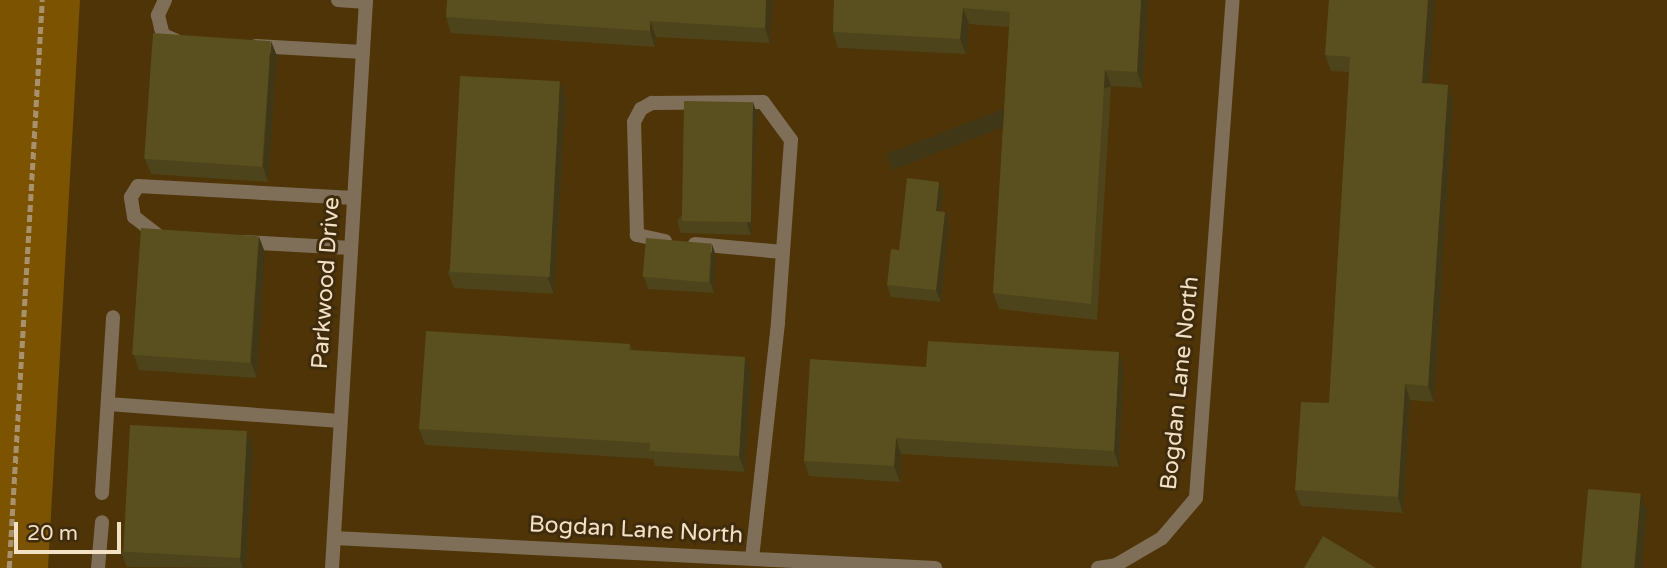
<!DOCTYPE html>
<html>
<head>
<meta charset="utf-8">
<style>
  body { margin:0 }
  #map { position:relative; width:1667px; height:568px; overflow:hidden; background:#4e3406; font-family:"Varela Round",sans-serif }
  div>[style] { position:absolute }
  .green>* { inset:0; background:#7c5301 }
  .path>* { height:4.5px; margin-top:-2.25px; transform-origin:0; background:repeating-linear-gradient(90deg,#a8916d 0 7px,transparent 0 10.5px) }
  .lane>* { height:14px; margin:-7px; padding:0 7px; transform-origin:7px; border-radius:7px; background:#7f6f59 }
  .street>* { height:14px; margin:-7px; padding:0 7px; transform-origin:7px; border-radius:7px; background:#7f6f59 }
  .wall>* { inset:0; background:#4d441b }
  .shaded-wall>* { inset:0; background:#3f3716; transform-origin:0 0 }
  .building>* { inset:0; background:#5a4f1f; transform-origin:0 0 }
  span { translate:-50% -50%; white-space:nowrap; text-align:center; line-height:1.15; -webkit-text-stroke:6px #3f2c0e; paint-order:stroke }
  .street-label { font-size:23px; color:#f4e0c4 }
  .scale { position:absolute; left:14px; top:522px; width:107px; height:32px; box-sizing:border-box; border:4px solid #f4e0c4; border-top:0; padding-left:9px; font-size:21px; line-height:24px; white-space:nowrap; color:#f4e0c4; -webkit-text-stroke:5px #3f2c0e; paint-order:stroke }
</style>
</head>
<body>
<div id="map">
  <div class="green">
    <i style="clip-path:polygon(0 0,80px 0,48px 568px,0 568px)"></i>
  </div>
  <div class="path">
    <i style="left:9px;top:568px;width:569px;rotate:-86.67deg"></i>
  </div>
  <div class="lane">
    <i style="left:165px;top:0;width:17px;rotate:115deg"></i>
    <i style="left:158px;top:15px;width:13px;rotate:77deg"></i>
    <i style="left:161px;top:28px;width:7px;rotate:74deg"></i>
    <i style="left:163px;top:35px;width:15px;rotate:23deg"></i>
    <i style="left:338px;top:0;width:28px;rotate:4deg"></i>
    <i style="left:256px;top:46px;width:107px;rotate:3.2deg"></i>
    <i style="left:160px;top:237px;width:33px;rotate:-142deg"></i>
    <i style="left:134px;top:217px;width:20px;rotate:-99deg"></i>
    <i style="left:131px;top:197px;width:13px;rotate:-58deg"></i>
    <i style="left:138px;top:186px;width:216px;rotate:3.2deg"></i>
    <i style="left:665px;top:241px;width:29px;rotate:-168deg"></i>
    <i style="left:637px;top:235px;width:113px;rotate:-91.5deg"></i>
    <i style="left:634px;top:122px;width:15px;rotate:-62deg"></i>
    <i style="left:641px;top:109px;width:13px;rotate:-29deg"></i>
    <i style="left:652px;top:103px;width:111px;rotate:-0.5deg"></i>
    <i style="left:763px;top:102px;width:47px;rotate:53.6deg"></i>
    <i style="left:791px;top:140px;width:183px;rotate:94.1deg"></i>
    <i style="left:778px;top:323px;width:237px;rotate:96.3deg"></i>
    <i style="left:243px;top:242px;width:108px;rotate:3.2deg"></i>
    <i style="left:695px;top:244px;width:88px;rotate:5.2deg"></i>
    <i style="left:108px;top:404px;width:233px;rotate:4.2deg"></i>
    <i style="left:102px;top:493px;width:176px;rotate:-86.4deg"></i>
    <i style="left:98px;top:568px;width:46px;rotate:-85deg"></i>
  </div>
  <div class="street">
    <i style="left:334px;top:538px;width:602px;rotate:2.86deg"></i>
    <i style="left:332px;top:568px;width:569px;rotate:-86.57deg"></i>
    <i style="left:1098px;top:568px;width:18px;rotate:-9deg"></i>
    <i style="left:1116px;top:565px;width:53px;rotate:-30.4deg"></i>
    <i style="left:1162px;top:538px;width:52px;rotate:-49.6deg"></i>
    <i style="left:1196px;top:498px;width:499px;rotate:-85.8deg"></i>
  </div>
  <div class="wall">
    <i style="clip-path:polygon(447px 0,773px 0,770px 43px,656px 37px,655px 47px,451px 33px,446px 17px)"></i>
    <i style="clip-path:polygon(834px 0,1148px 0,1143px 88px,1111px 86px,1097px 320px,999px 309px,993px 293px,1009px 27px,969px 24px,966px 54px,838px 48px,833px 32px)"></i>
    <i style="clip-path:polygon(1329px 0,1429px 83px,1448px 85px,1453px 100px,1434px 402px,1410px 400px,1403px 513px,1301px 506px,1295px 490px,1329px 403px,1349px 72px,1331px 71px,1325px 55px)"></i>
    <i style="clip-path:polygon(277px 56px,268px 182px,151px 174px,145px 159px)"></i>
    <i style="clip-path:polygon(566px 98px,554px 294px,454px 288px,448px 272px)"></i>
    <i style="clip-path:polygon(757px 114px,751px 235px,681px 233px,677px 221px)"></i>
    <i style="clip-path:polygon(939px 182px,943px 193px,941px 212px,945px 212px,949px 224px,941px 302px,891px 297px,887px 285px,899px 250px)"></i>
    <i style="clip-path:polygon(259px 237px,265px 253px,257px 378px,139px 370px,134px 355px)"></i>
    <i style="clip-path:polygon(716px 256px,714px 293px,648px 289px,644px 277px)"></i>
    <i style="clip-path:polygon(630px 344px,632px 350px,745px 357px,751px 372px,745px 472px,655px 466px,653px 459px,425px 445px,419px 429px)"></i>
    <i style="clip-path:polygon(1124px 368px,1119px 467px,901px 454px,900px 482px,809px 476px,804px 461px)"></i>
    <i style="clip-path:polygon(247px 432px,253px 448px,246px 568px,127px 567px,121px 552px)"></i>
  </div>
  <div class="shaded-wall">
    <i style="clip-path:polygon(766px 0,773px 0,770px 43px,765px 28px)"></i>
    <i style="clip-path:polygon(1141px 0,1148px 0,1143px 88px,1137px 72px)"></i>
    <i style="clip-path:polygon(1428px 0,1435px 0,1428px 99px,1422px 83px)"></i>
    <i style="clip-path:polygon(963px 8px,969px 24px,966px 54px,960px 39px)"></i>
    <i style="clip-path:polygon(650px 21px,656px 37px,655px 47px,650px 31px)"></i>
    <i style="clip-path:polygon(271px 41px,277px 56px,268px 182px,263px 166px)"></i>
    <i style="left:1105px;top:70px;width:17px;height:234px;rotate:69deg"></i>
    <i style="clip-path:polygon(560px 82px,566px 98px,554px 294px,548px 278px)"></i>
    <i style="clip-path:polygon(1448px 85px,1453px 100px,1434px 402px,1428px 386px)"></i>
    <i style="clip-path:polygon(753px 102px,757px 114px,751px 235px,747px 223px)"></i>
    <i style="clip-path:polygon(939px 182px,943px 193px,940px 223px,936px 211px)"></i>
    <i style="clip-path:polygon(945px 212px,949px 224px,941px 302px,936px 290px)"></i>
    <i style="clip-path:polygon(259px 237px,265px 253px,257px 378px,251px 362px)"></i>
    <i style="clip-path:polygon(712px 244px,716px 256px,714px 293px,710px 281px)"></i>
    <i style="clip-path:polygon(1119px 352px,1124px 368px,1119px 467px,1114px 451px)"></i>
    <i style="clip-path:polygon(745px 357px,751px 372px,745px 472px,739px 456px)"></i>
    <i style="clip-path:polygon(1405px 384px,1410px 400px,1403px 513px,1398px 497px)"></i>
    <i style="clip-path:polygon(247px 432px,253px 448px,246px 568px,243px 568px,240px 560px)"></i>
    <i style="clip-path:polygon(896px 438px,901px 454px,900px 482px,894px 466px)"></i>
    <i style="clip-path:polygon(1641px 494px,1647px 509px,1642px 568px,1634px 568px)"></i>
  </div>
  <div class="building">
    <i style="clip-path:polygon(447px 0,766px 0,765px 28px,650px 21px,650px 31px,446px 17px)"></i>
    <i style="clip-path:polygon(834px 0,1141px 0,1137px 72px,1105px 70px,1091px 304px,993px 293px,1010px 12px,963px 8px,960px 39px,833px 32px)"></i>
    <i style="clip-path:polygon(1329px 0,1428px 0,1422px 83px,1448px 85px,1428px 386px,1405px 384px,1398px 497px,1295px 490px,1301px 402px,1329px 403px,1350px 57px,1325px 55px)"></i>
    <i style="left:153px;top:33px;width:118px;height:126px;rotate:4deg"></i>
    <i style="left:460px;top:76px;width:100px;height:196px;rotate:3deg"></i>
    <i style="left:684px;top:101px;width:69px;height:120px;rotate:1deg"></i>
    <i style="clip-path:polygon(907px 178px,939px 182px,936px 211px,945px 212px,936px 290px,887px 285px,891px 249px,899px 250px)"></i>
    <i style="left:141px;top:228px;width:118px;height:127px;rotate:4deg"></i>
    <i style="left:646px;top:238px;width:66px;height:39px;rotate:5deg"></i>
    <i style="clip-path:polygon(426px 331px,630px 344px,629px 350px,745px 357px,739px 456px,650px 451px,650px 443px,419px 429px)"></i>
    <i style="clip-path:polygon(928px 341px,1119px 352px,1114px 451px,896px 438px,894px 466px,804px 461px,810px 359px,926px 367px)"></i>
    <i style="left:130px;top:425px;width:117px;height:127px;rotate:3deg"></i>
    <i style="left:1588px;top:489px;width:53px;height:79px;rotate:5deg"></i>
    <i style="clip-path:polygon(1323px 536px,1376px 568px,1304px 568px)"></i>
  </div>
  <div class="street-label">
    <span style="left:326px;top:283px;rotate:-86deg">Parkwood Drive</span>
    <span style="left:1180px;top:383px;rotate:-84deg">Bogdan Lane North</span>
    <span style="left:636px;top:530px;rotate:3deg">Bogdan Lane North</span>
  </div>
  <div class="scale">20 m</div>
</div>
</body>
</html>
